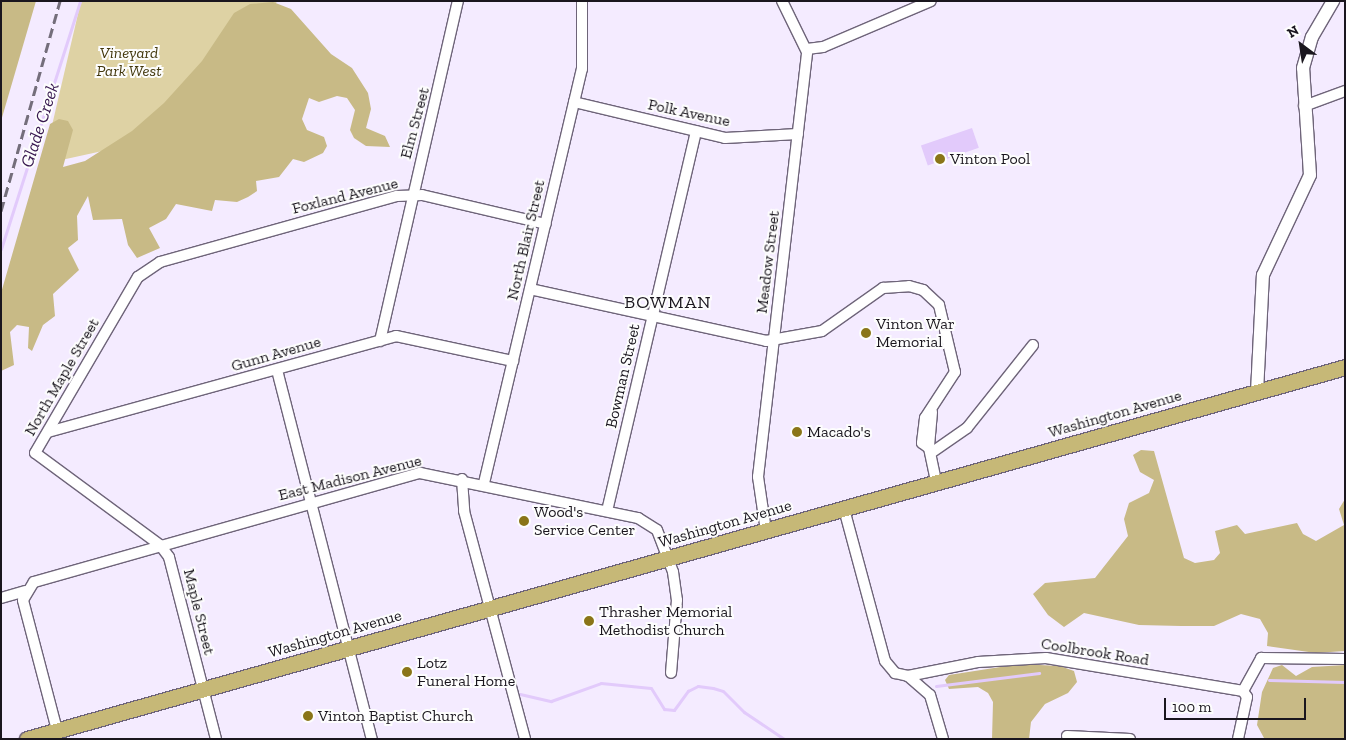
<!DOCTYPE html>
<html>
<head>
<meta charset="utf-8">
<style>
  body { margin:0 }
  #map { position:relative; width:1346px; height:740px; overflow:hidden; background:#f4ebff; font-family:"Zilla Slab",serif }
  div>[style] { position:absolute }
  .green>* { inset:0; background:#ded2a4 }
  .forest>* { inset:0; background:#c8ba86 }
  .water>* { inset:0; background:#e2cafb; transform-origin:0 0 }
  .stream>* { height:3px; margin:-1.5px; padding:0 1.5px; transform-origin:1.5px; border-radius:1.5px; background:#e2cafb }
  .roads { filter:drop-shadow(1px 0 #6e6479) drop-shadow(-1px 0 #6e6479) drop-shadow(0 1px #6e6479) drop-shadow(0 -1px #6e6479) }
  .minor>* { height:10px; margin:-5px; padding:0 5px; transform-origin:5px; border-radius:5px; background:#fff }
  .tertiary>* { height:12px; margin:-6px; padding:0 6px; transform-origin:6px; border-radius:6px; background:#fff }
  .primary>* { height:15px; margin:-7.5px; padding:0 7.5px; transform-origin:7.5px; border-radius:7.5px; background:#c6b877 }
  .rail>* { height:3px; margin-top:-1.5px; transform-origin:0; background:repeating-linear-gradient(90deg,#746e7b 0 10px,transparent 0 15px) }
  .dots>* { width:14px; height:14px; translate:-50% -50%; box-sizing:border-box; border:2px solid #fdfdfd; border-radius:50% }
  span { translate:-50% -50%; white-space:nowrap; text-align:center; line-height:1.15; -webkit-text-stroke:4px #fdfdfd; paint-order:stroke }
  .park-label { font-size:16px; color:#43380d; font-style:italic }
  .street-label { font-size:16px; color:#1a161e }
  .poi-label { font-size:16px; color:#1a161e }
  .left { translate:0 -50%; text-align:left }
  .water-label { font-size:18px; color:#37174f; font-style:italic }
  .neighbourhood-label { font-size:18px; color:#1a161e; letter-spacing:1px }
  .frame { position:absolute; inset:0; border:2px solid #1a161e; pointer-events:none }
  .north { position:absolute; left:1276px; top:20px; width:50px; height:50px; -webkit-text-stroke:4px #fdfdfd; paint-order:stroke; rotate:329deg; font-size:14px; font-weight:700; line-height:20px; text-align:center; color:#1a161e }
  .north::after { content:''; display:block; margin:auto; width:18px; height:22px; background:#1a161e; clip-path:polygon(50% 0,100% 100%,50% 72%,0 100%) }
  .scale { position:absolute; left:1164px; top:698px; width:142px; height:22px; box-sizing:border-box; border:2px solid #1a161e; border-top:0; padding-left:6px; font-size:15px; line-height:18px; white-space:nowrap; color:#1a161e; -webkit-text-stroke:4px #fdfdfd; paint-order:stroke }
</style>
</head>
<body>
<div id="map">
  <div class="green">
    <i style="clip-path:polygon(81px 1px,278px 1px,130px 145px,43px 164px)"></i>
  </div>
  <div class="forest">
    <i style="clip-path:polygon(1px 1px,36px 1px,1px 121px)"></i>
    <i style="clip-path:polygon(273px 2px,291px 9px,331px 54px,352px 68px,368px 93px,371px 109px,366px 128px,385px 136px,390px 147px,366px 146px,354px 138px,350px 130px,355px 110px,347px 98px,337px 96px,319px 102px,309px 98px,302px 119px,307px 130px,324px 137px,327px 146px,323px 153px,304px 162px,293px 159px,279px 177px,256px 181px,257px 191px,248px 197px,237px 202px,215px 200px,212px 211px,176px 204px,166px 219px,149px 228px,160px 248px,137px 258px,128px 245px,122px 219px,93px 220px,88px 196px,77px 216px,78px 240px,68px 248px,79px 270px,53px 294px,55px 316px,43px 325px,32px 351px,28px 348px,29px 327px,17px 325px,10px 332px,14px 365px,1px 371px,1px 293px,50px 124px,59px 119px,68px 121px,73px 130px,63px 167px,85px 161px,132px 131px,164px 103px,202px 61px,234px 13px,250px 4px)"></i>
    <i style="clip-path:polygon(1141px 450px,1154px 451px,1184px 558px,1195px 563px,1214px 560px,1220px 553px,1215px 531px,1237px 525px,1245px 534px,1297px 523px,1303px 534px,1316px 541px,1344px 525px,1339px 509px,1345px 499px,1345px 651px,1316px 653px,1267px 646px,1268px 633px,1260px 619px,1241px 614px,1214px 626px,1181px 626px,1139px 625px,1084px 613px,1064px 627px,1048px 615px,1033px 594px,1045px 583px,1095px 578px,1128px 536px,1124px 519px,1129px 503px,1149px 493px,1154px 480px,1140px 472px,1133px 455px)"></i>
    <i style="clip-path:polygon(1019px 664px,1060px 666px,1074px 671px,1077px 682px,1068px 693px,1045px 704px,1031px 722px,1029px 739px,992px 739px,993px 702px,988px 693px,978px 687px,949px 689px,945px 680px,949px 675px)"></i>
    <i style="clip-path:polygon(1282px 665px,1296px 676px,1312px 667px,1345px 665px,1345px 739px,1264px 738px,1257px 725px,1262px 692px,1273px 668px)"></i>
  </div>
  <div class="water">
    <i style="left:972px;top:128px;width:21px;height:54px;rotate:71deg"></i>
  </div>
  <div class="stream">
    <i style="left:1px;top:249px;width:260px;rotate:-72.3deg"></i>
    <i style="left:1269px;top:680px;width:76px;rotate:1.5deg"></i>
    <i style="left:936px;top:686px;width:104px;rotate:-7.2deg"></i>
    <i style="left:520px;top:694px;width:32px;rotate:13deg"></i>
    <i style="left:551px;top:701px;width:53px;rotate:-19.8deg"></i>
    <i style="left:601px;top:683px;width:50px;rotate:5.7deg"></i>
    <i style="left:651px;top:688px;width:25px;rotate:58deg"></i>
    <i style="left:664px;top:709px;width:10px;rotate:6deg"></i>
    <i style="left:674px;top:710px;width:24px;rotate:-54deg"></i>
    <i style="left:688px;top:691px;width:11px;rotate:-27deg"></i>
    <i style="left:698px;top:686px;width:15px;rotate:8deg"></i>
    <i style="left:713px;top:688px;width:10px;rotate:17deg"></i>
    <i style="left:723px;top:691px;width:30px;rotate:45deg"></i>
    <i style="left:744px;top:712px;width:48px;rotate:34deg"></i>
  </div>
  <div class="roads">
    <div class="minor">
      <i style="left:807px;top:49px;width:16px;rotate:-7deg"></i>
      <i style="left:823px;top:47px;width:117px;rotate:-23.1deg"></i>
      <i style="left:574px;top:102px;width:155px;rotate:13.4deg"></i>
      <i style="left:725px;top:138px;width:73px;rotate:-3.1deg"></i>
      <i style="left:1304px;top:106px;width:44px;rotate:-20.1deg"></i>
      <i style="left:530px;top:289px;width:242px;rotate:12.4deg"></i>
      <i style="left:766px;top:341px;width:57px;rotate:-10.1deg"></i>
      <i style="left:822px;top:331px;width:75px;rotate:-35.2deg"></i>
      <i style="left:883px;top:288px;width:26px;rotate:-4deg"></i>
      <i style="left:909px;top:286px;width:15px;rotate:16deg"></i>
      <i style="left:923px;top:290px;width:22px;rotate:43deg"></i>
      <i style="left:939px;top:305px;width:69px;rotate:76.6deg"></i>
      <i style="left:955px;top:372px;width:55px;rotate:123.1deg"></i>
      <i style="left:925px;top:418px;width:25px;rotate:97deg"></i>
      <i style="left:922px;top:443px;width:9px;rotate:36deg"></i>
      <i style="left:380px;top:341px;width:349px;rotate:-77.1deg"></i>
      <i style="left:277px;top:370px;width:381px;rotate:75.6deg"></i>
      <i style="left:932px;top:412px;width:36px;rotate:95deg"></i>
      <i style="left:929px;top:448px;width:35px;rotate:78deg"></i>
      <i style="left:48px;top:432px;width:361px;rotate:-15.4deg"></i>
      <i style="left:396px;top:336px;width:120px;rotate:12.1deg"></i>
      <i style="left:931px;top:453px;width:44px;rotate:-34.8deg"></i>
      <i style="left:967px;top:428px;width:106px;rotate:-51.5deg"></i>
      <i style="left:462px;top:479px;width:32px;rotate:86deg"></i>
      <i style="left:464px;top:511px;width:236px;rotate:75deg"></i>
      <i style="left:484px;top:483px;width:425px;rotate:-76.7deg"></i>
      <i style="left:582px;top:69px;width:68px;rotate:-90deg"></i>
      <i style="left:844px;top:509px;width:157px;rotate:74.9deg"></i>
      <i style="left:885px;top:661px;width:16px;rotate:50deg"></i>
      <i style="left:895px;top:673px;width:13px;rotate:13deg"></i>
      <i style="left:908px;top:676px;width:71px;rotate:-11.3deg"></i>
      <i style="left:978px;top:662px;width:68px;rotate:-3.4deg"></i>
      <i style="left:1046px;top:658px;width:200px;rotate:9.5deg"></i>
      <i style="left:607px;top:511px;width:390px;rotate:-76.8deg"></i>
      <i style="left:766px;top:531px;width:55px;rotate:-98.4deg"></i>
      <i style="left:758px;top:477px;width:428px;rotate:-83.4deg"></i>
      <i style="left:807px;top:52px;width:57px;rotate:-116.1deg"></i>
      <i style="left:1px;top:598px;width:25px;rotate:-16deg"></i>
      <i style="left:908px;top:676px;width:29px;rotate:41deg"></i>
      <i style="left:930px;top:695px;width:46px;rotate:73.5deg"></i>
      <i style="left:57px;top:730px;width:134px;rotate:-104.7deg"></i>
      <i style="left:23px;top:600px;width:21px;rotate:-59deg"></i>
      <i style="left:34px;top:582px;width:401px;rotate:-15.8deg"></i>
      <i style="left:420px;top:473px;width:223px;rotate:11.7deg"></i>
      <i style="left:638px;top:518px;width:22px;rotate:32deg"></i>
      <i style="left:657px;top:530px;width:45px;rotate:69.1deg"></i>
      <i style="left:673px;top:572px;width:28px;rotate:82deg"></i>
      <i style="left:677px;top:600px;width:73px;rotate:94.7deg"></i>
      <i style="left:1067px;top:736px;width:63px;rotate:2.7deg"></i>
      <i style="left:216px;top:739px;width:188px;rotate:-104.5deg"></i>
      <i style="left:169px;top:557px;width:15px;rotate:-127deg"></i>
      <i style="left:160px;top:545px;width:155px;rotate:-143.6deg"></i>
      <i style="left:35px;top:453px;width:204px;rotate:-59.7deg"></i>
      <i style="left:138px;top:277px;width:27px;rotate:-34deg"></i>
      <i style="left:160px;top:262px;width:246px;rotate:-15.6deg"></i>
      <i style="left:397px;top:196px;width:25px;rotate:-2deg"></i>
      <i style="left:422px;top:195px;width:127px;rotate:13.2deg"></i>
      <i style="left:1238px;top:739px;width:43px;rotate:-77.9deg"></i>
      <i style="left:1247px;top:697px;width:7px;rotate:-124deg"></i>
      <i style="left:1243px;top:691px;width:38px;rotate:-61deg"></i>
      <i style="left:1261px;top:658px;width:84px;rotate:0.7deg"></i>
    </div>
    <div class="tertiary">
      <i style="left:1257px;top:392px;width:117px;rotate:-87.1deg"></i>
      <i style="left:1263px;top:275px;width:110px;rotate:-64.8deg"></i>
      <i style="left:1310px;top:175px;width:107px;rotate:-93.7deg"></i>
      <i style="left:1303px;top:68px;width:32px;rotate:-74deg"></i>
      <i style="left:1312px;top:37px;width:42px;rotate:-59.7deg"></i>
    </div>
    <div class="primary">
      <i style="left:27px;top:739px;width:1369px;rotate:-15.76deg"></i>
    </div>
  </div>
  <div class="rail">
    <i style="left:1px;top:211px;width:218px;rotate:-74.3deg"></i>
  </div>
  <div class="dots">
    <i style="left:940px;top:159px;background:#8a7518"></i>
    <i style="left:866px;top:333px;background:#8a7518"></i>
    <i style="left:797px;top:432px;background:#8a7518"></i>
    <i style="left:524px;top:521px;background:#8a7518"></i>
    <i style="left:589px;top:621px;background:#8a7518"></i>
    <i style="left:407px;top:672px;background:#8a7518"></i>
    <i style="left:308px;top:716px;background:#8a7518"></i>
  </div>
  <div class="park-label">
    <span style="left:129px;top:62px">Vineyard<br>Park West</span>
  </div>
  <div class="street-label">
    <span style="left:689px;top:113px;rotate:12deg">Polk Avenue</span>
    <span style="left:415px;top:123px;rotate:-75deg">Elm Street</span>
    <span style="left:345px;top:196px;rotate:-14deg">Foxland Avenue</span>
    <span style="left:526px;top:240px;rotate:-77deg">North Blair Street</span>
    <span style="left:768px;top:262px;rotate:-83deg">Meadow Street</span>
    <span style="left:276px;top:354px;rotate:-16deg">Gunn Avenue</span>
    <span style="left:623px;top:376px;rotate:-77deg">Bowman Street</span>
    <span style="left:62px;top:377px;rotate:-60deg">North Maple Street</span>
    <span style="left:1115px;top:414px;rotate:-16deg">Washington Avenue</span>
    <span style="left:350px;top:478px;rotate:-14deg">East Madison Avenue</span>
    <span style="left:725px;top:524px;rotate:-16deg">Washington Avenue</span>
    <span style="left:199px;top:612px;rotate:76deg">Maple Street</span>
    <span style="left:335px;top:634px;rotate:-16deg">Washington Avenue</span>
    <span style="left:1095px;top:652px;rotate:9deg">Coolbrook Road</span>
  </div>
  <div class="poi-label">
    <span class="left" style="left:950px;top:159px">Vinton Pool</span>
    <span class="left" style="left:876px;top:333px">Vinton War<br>Memorial</span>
    <span class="left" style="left:807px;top:432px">Macado's</span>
    <span class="left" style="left:534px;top:521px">Wood's<br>Service Center</span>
    <span class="left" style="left:599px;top:621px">Thrasher Memorial<br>Methodist Church</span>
    <span class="left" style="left:417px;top:672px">Lotz<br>Funeral Home</span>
    <span class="left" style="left:318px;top:716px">Vinton Baptist Church</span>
  </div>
  <div class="water-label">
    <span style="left:40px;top:125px;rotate:-72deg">Glade Creek</span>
  </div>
  <div class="neighbourhood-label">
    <span style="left:668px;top:302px">BOWMAN</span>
  </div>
  <div class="frame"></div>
  <div class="north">N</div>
  <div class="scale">100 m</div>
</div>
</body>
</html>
